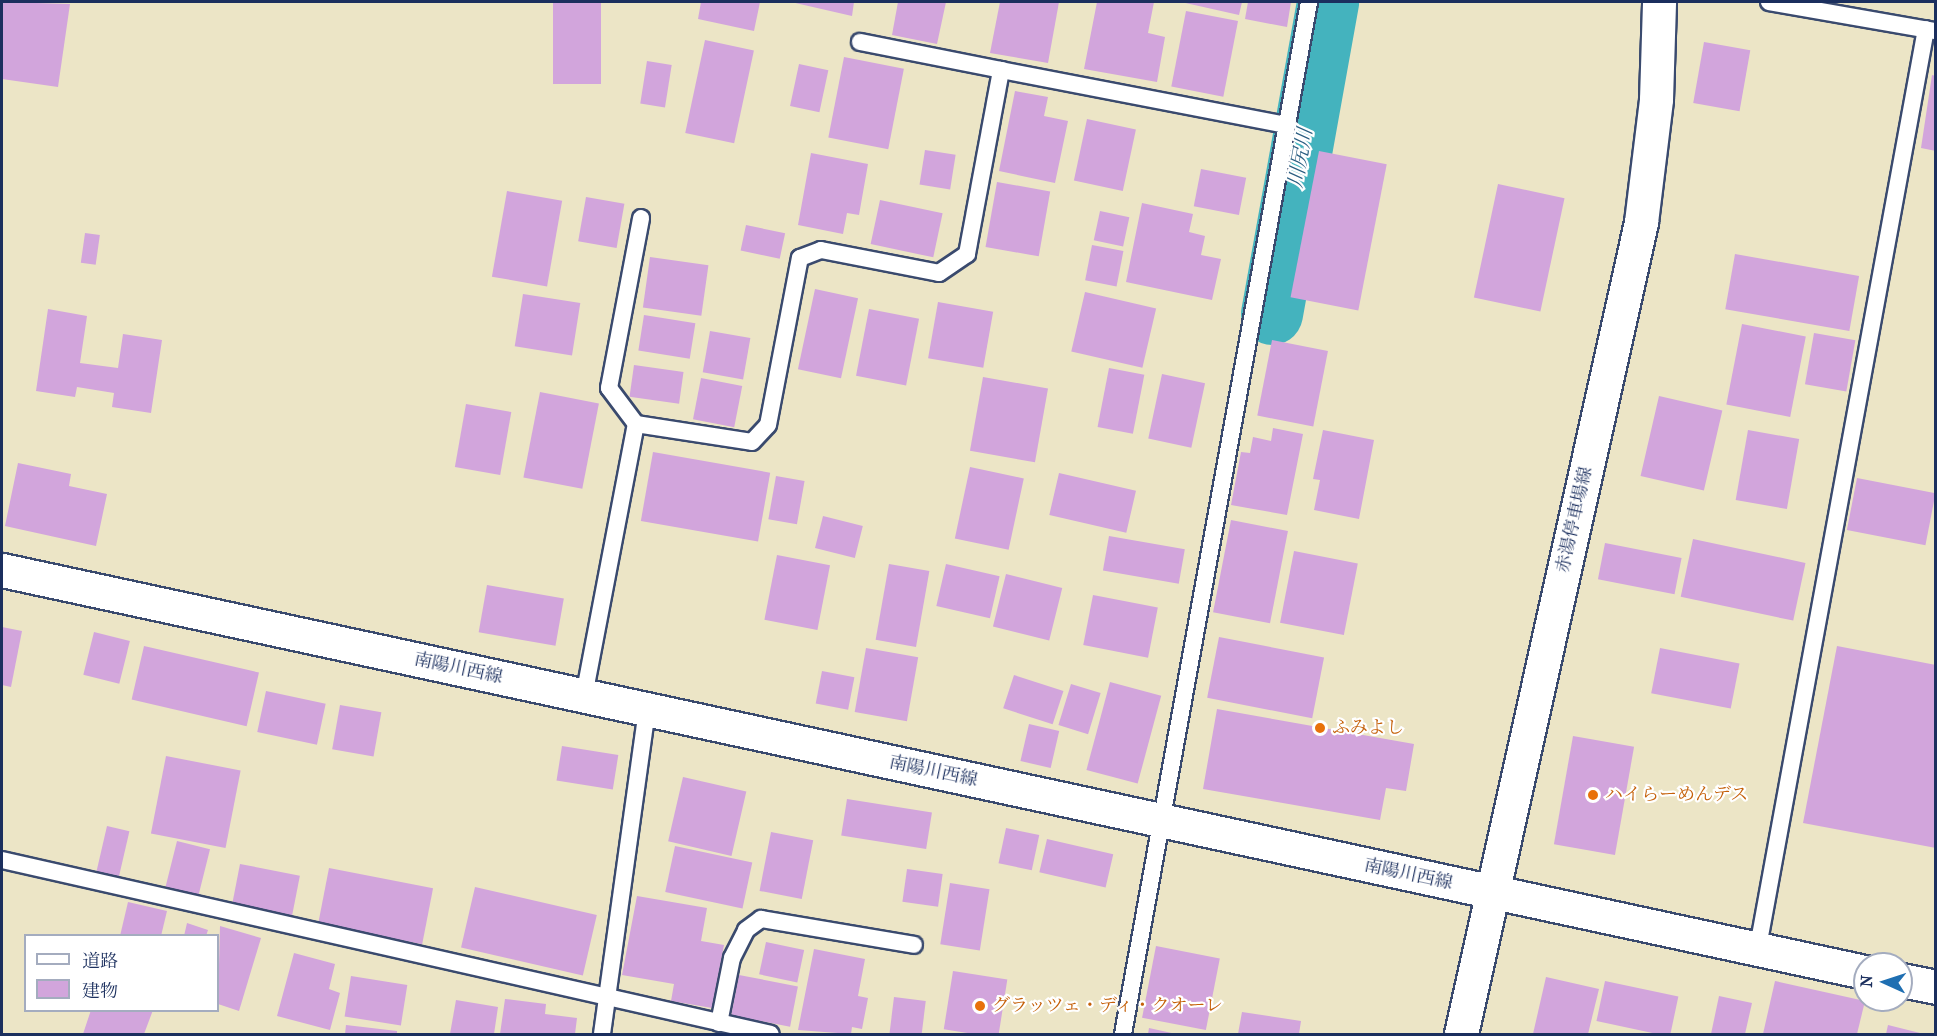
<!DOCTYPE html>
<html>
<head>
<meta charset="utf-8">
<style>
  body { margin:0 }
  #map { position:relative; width:1937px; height:1036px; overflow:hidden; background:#ece5c6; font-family:"IM FELL French Canon","Noto Serif JP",serif }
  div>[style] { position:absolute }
  .river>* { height:62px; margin:-31px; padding:0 31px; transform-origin:31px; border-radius:31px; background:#44b3be }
  .building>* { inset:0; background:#d2a5dc; transform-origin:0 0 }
  .roads { filter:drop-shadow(2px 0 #3a4a6e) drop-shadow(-2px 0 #3a4a6e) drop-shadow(0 2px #3a4a6e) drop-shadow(0 -2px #3a4a6e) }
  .lane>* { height:16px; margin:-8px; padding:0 8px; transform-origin:8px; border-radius:8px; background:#fff }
  .secondary>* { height:33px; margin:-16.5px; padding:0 16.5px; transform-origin:16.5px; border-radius:16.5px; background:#fff }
  .dots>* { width:16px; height:16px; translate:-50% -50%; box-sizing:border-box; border:3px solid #fff; border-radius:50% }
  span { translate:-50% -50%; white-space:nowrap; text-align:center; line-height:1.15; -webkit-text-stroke:4.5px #fff; paint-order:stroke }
  .street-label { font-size:18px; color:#1b2f5e }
  .food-label { font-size:18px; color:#c56008 }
  .left { translate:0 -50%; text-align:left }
  .water-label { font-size:20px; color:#295d80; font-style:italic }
  .frame { position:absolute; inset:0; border:3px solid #1b2f5e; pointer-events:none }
  .legend { position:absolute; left:24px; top:934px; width:195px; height:78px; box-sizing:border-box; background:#fff; border:2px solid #a4acbf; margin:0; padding:8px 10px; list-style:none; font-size:18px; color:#1b2f5e }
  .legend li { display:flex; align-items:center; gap:12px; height:30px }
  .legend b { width:30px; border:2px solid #a4acbf }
  .north { position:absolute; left:1853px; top:952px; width:60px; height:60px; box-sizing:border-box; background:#fff; border:2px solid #a4acbf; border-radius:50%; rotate:273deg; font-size:16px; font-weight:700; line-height:24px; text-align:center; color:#1b2f5e }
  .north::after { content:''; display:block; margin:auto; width:21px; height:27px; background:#1f6fb2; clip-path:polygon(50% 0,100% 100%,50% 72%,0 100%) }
</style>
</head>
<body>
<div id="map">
  <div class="river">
    <i style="left:1272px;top:314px;width:317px;rotate:-79.8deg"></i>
  </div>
  <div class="building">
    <i style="clip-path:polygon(3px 2px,70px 4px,58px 87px,2px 79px)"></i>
    <i style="left:553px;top:2px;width:48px;height:82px"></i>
    <i style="clip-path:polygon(701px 2px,760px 2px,754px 31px,698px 19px)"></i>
    <i style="clip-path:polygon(791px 2px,854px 2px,852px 16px)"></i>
    <i style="clip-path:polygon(898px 2px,946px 2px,937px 44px,892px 35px)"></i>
    <i style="clip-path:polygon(1000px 2px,1059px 2px,1048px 63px,990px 53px)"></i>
    <i style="clip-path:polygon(1097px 2px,1154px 2px,1148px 33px,1165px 37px,1157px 82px,1084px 69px)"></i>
    <i style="clip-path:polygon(1181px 2px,1242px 2px,1239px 15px)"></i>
    <i style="clip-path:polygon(1248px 2px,1291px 2px,1287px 27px,1245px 19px)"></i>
    <i style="left:1186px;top:11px;width:53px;height:77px;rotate:11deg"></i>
    <i style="left:705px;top:40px;width:50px;height:95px;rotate:12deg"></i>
    <i style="left:1704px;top:42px;width:47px;height:62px;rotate:10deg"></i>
    <i style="left:844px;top:57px;width:61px;height:82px;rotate:11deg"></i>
    <i style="left:647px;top:61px;width:25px;height:43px;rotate:9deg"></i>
    <i style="left:799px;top:64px;width:30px;height:43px;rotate:12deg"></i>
    <i style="clip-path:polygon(1932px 75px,1936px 76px,1936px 151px,1921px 148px)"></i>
    <i style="clip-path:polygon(1015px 91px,1048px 97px,1044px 116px,1068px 121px,1055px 183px,999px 171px)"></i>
    <i style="left:1087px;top:119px;width:50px;height:63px;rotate:12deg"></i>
    <i style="left:925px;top:150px;width:31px;height:35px;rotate:9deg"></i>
    <i style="left:1319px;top:151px;width:69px;height:149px;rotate:11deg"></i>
    <i style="clip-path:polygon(811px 153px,868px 164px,859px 215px,847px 213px,843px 234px,798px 225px)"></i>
    <i style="left:1201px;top:169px;width:46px;height:38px;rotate:11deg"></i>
    <i style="left:997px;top:182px;width:54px;height:66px;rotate:10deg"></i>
    <i style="left:1498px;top:184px;width:68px;height:116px;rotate:12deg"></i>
    <i style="left:507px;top:191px;width:56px;height:87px;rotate:10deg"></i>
    <i style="left:586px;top:197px;width:39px;height:45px;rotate:10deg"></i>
    <i style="left:880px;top:200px;width:64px;height:45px;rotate:12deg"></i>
    <i style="clip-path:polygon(1142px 203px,1193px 214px,1189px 232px,1205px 236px,1201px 255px,1221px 259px,1212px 300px,1126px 282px)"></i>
    <i style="left:1100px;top:211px;width:30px;height:30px;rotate:12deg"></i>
    <i style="left:746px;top:225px;width:40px;height:26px;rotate:12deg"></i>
    <i style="left:85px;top:233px;width:15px;height:30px;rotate:8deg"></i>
    <i style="left:1092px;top:245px;width:32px;height:36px;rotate:11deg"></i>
    <i style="left:1735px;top:254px;width:126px;height:56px;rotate:10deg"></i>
    <i style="left:650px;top:257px;width:59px;height:51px;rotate:8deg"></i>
    <i style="left:815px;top:289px;width:44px;height:82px;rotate:12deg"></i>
    <i style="left:1085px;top:292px;width:73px;height:61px;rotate:13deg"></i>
    <i style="left:523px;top:294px;width:58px;height:53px;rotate:9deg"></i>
    <i style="left:938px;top:302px;width:56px;height:57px;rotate:10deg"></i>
    <i style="clip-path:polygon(48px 309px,87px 316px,80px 363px,118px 368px,123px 334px,162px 340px,151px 413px,112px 407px,114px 393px,77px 387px,75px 397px,36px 391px)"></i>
    <i style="left:869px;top:309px;width:51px;height:68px;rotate:11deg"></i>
    <i style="left:644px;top:315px;width:52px;height:36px;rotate:9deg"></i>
    <i style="left:1742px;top:324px;width:65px;height:82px;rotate:11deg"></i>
    <i style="left:710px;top:331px;width:41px;height:42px;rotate:10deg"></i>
    <i style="left:1814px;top:333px;width:42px;height:52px;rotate:10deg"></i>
    <i style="left:1272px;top:340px;width:57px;height:77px;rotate:11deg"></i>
    <i style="left:634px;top:365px;width:50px;height:32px;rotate:8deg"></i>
    <i style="left:1109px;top:368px;width:36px;height:60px;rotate:11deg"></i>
    <i style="left:1162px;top:374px;width:44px;height:66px;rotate:12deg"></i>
    <i style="left:983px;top:377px;width:66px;height:75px;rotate:10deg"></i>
    <i style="left:701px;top:378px;width:42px;height:42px;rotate:11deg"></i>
    <i style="left:540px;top:392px;width:60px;height:87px;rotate:11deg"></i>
    <i style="left:1659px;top:396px;width:65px;height:82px;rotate:13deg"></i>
    <i style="left:466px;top:404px;width:46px;height:64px;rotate:10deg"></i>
    <i style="clip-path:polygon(1273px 428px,1303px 434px,1287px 515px,1231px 505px,1241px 452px,1250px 453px,1253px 437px,1271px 441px)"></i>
    <i style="clip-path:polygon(1323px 430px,1374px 440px,1359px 519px,1314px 510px,1320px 480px,1313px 479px)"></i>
    <i style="left:1748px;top:430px;width:52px;height:71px;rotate:10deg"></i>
    <i style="left:653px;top:452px;width:119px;height:70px;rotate:10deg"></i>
    <i style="clip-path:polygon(18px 463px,71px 474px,69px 486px,107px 494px,96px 546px,5px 526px)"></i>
    <i style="left:970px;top:467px;width:55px;height:73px;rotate:12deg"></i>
    <i style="left:1059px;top:473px;width:79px;height:43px;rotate:13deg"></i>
    <i style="left:776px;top:476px;width:29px;height:44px;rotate:10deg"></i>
    <i style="left:1857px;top:478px;width:80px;height:53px;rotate:11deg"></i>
    <i style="left:823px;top:516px;width:41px;height:33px;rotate:14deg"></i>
    <i style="left:1231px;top:520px;width:58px;height:94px;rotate:11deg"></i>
    <i style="left:1109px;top:536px;width:77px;height:35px;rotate:10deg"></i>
    <i style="left:1693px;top:539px;width:115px;height:59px;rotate:12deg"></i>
    <i style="left:1605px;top:543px;width:78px;height:37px;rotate:11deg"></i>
    <i style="left:1294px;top:551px;width:65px;height:73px;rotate:11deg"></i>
    <i style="left:777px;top:555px;width:54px;height:66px;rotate:11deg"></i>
    <i style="left:889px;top:564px;width:41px;height:77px;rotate:10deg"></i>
    <i style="left:946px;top:564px;width:55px;height:43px;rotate:13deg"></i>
    <i style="left:1006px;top:574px;width:58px;height:54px;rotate:14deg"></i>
    <i style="left:487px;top:585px;width:78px;height:48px;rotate:10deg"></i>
    <i style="left:1093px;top:595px;width:66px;height:51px;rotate:11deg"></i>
    <i style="clip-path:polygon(2px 627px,22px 631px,11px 687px,2px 685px)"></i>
    <i style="left:94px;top:632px;width:37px;height:44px;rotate:14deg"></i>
    <i style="left:1219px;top:637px;width:107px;height:62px;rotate:11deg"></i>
    <i style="left:144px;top:646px;width:118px;height:55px;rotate:13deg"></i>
    <i style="clip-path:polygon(1837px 646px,1936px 665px,1936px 848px,1803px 823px)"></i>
    <i style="left:866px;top:648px;width:53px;height:65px;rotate:10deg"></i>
    <i style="left:1660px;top:648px;width:81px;height:46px;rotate:11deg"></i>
    <i style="left:822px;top:671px;width:33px;height:33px;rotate:11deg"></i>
    <i style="left:1014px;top:675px;width:52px;height:35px;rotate:18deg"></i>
    <i style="left:1110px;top:682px;width:53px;height:91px;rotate:15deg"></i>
    <i style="left:1071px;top:684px;width:31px;height:43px;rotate:17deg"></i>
    <i style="left:266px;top:691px;width:61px;height:42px;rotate:12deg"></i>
    <i style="left:340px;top:705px;width:42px;height:45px;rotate:10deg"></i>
    <i style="clip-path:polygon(1217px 709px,1414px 744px,1406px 791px,1386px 788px,1380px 820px,1203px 789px)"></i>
    <i style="left:1029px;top:724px;width:31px;height:38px;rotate:13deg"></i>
    <i style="left:1573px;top:736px;width:62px;height:110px;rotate:10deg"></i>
    <i style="left:562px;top:746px;width:57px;height:35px;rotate:9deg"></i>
    <i style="left:166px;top:756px;width:76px;height:79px;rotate:11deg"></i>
    <i style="left:683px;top:777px;width:65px;height:66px;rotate:13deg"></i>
    <i style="left:847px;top:799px;width:86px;height:37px;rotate:9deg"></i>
    <i style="left:107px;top:826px;width:23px;height:49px;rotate:13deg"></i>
    <i style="left:1006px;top:828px;width:34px;height:36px;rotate:12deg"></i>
    <i style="left:771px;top:832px;width:43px;height:60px;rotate:11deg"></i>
    <i style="left:1047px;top:839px;width:68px;height:34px;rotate:13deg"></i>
    <i style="left:177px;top:841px;width:34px;height:49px;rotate:14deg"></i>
    <i style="left:675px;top:846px;width:79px;height:47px;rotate:12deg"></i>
    <i style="left:240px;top:864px;width:61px;height:43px;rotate:11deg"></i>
    <i style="left:329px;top:868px;width:106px;height:57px;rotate:11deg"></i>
    <i style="left:907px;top:869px;width:36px;height:33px;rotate:8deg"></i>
    <i style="left:950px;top:883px;width:40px;height:62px;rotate:9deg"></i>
    <i style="left:475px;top:887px;width:125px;height:62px;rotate:13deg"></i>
    <i style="clip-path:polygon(637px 896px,707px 908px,701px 941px,724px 945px,712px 1008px,671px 1001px,674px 984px,622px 975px)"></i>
    <i style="clip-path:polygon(128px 902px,167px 911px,161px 936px,120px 936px)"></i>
    <i style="clip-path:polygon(187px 923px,208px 930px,206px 936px,184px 936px)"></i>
    <i style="clip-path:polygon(220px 926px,261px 938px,239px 1011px,218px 1004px)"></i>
    <i style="left:766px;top:942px;width:39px;height:33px;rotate:12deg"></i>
    <i style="left:1156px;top:946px;width:65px;height:73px;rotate:11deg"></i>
    <i style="clip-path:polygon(814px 949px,865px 959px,858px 996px,868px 998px,862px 1029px,852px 1027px,851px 1034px,798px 1030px)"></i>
    <i style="clip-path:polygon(294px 953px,335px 964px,329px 989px,340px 993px,330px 1030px,277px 1016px)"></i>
    <i style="left:953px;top:971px;width:55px;height:59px;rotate:9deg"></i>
    <i style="left:739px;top:975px;width:60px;height:41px;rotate:11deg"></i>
    <i style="left:351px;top:976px;width:57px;height:41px;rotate:9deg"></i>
    <i style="clip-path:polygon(1546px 977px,1599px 989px,1588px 1034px,1533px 1034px)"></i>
    <i style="left:1605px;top:981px;width:75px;height:41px;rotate:12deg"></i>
    <i style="clip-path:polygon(1775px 981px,1865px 1001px,1857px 1034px,1763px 1034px)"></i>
    <i style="clip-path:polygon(1719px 996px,1752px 1003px,1745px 1034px,1711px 1034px)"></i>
    <i style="left:894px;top:997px;width:32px;height:37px;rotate:7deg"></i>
    <i style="clip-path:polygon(505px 999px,546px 1004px,545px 1014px,577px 1018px,575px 1034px,500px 1034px)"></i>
    <i style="clip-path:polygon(456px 1000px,498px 1007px,494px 1034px,450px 1034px)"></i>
    <i style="clip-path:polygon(91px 1010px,153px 1010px,144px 1034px,83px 1034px)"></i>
    <i style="clip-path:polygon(1242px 1012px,1301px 1021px,1299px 1034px,1238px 1034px)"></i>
    <i style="clip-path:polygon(346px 1025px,397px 1031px,397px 1034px,345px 1034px)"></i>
    <i style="clip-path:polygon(1888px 1025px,1924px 1034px,1886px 1034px)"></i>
    <i style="clip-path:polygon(1149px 1028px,1176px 1034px,1148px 1034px)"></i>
  </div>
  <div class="roads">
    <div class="lane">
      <i style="left:1769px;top:2px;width:169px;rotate:9.9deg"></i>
      <i style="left:860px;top:42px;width:144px;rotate:11.2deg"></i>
      <i style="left:636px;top:424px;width:45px;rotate:-126.9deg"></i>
      <i style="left:609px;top:388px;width:173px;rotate:-79.3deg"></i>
      <i style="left:584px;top:696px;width:277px;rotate:-79.2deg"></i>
      <i style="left:636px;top:424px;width:117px;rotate:8.8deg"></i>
      <i style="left:752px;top:442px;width:23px;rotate:-47deg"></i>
      <i style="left:768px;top:425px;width:170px;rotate:-79.2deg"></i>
      <i style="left:800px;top:258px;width:22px;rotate:-21deg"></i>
      <i style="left:821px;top:250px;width:120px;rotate:11deg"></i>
      <i style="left:939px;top:273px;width:34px;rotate:-34deg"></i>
      <i style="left:967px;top:254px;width:187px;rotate:-79.5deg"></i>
      <i style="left:1001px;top:70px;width:291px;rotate:10.9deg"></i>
      <i style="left:2px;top:860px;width:788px;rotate:12.75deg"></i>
      <i style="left:1758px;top:947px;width:933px;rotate:-79.63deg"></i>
      <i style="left:719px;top:1023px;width:66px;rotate:-78.7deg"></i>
      <i style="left:732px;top:958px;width:31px;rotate:-63deg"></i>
      <i style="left:746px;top:930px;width:19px;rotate:-36deg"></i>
      <i style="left:761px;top:919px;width:155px;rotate:9.6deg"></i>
      <i style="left:602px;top:1034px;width:326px;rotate:-82.1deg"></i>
      <i style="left:1123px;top:1034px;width:1049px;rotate:-79.78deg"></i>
    </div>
    <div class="secondary">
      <i style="left:2px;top:570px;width:1906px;rotate:12.18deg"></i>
      <i style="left:1901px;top:980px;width:36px;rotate:11deg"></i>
      <i style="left:1461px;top:1034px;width:832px;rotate:-77.5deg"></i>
      <i style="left:1641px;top:222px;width:124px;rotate:-83deg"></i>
      <i style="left:1656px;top:99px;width:97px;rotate:-88.2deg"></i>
    </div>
  </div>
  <div class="dots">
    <i style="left:1320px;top:728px;background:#e8710a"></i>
    <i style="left:1593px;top:795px;background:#e8710a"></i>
    <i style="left:980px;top:1006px;background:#e8710a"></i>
  </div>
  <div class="street-label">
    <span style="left:1575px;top:520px;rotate:-77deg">赤湯停車場線</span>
    <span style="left:458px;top:669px;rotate:12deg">南陽川西線</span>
    <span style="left:933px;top:772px;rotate:12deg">南陽川西線</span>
    <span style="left:1408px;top:875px;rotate:12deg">南陽川西線</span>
  </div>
  <div class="food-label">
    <span class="left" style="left:1332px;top:728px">ふみよし</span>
    <span class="left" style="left:1605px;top:795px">ハイらーめんデス</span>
    <span class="left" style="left:992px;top:1006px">グラッツェ・ディ・クオーレ</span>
  </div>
  <div class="water-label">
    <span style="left:1300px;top:158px;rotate:-80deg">川尻川</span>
  </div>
  <div class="frame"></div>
  <ul class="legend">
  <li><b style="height:8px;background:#fff"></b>道路</li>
  <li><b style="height:16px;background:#d2a5dc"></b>建物</li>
  </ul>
  <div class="north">N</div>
</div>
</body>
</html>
